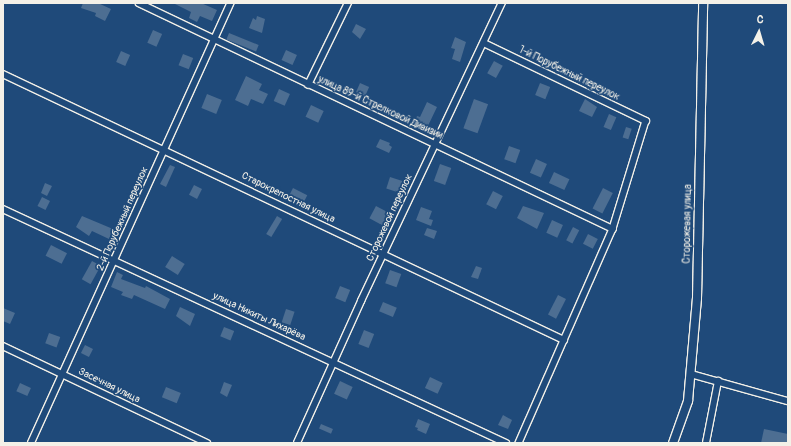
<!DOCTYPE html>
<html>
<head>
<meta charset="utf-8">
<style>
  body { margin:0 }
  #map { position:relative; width:791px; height:446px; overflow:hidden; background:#1f4a7a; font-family:Pangolin,sans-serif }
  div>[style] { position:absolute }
  .building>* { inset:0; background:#4d6e92; transform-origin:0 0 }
  .roads { filter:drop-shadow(1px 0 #f4f1e8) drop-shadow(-1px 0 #f4f1e8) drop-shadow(0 1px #f4f1e8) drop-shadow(0 -1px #f4f1e8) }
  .street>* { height:5.5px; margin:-2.75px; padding:0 2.75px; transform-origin:2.75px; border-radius:2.75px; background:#1f4a7a }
  .secondary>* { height:8px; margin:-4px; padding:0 4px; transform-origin:4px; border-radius:4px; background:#1f4a7a }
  span { translate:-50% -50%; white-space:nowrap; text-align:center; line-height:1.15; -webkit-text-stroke:3.5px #1f4a7a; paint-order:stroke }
  .street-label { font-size:10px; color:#f4f1e8 }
  .frame { position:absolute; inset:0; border:4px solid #f4f1e8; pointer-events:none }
  .north { position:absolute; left:739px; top:12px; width:40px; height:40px; -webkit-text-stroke:3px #1f4a7a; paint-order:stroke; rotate:5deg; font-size:11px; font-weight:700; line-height:16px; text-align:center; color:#f4f1e8 }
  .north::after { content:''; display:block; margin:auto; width:14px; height:18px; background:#f4f1e8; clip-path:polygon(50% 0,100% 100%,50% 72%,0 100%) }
</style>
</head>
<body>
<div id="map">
  <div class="building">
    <i style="clip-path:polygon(83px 3px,98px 3px,111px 9px,105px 21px,95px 16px,96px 13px,81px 8px)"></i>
    <i style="clip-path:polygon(173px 3px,201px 3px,217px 10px,212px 21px,200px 16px,197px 22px,189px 18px,191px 12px)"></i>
    <i style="clip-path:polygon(257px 16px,265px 19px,262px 33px,249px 28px,253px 18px,256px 20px)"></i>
    <i style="clip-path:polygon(356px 24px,366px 29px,360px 39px,352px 32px)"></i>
    <i style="left:153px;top:30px;width:10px;height:14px;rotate:24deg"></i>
    <i style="left:229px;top:33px;width:32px;height:7px;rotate:22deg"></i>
    <i style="clip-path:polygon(455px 37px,466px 42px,460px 62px,452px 59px,455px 49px,451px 48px)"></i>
    <i style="left:286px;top:50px;width:12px;height:11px;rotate:24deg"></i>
    <i style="left:121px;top:51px;width:10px;height:12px;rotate:24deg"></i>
    <i style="left:183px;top:54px;width:11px;height:12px;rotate:22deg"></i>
    <i style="left:494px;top:61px;width:10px;height:14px;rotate:29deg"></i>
    <i style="clip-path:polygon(246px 76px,262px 84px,259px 90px,268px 94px,263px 104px,251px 99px,248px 106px,235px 100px)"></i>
    <i style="left:360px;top:83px;width:10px;height:10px;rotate:24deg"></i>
    <i style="left:540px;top:83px;width:11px;height:13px;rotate:22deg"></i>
    <i style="left:279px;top:89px;width:12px;height:13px;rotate:24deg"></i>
    <i style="left:207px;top:94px;width:16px;height:15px;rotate:22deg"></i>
    <i style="left:474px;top:99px;width:15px;height:31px;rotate:20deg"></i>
    <i style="clip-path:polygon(585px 99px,597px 107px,592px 117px,579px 111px)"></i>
    <i style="clip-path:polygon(427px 102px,437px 107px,426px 130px,413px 124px,417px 116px,420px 117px)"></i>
    <i style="left:311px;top:105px;width:14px;height:13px;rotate:25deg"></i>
    <i style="left:609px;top:114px;width:8px;height:14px;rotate:23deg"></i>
    <i style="left:626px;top:127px;width:6px;height:11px;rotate:18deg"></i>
    <i style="clip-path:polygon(380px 139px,390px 143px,389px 145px,392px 147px,389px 153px,376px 147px)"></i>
    <i style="left:509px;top:146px;width:12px;height:14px;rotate:20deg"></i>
    <i style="left:536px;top:159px;width:12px;height:15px;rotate:24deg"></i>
    <i style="left:440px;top:164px;width:12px;height:18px;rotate:20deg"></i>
    <i style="clip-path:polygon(170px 165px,175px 167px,166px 187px,160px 184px)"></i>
    <i style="left:554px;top:172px;width:17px;height:12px;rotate:25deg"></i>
    <i style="left:390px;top:177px;width:13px;height:12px;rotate:18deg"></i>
    <i style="clip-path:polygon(45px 183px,52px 186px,47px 196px,41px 193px)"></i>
    <i style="left:194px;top:185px;width:9px;height:11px;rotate:27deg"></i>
    <i style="left:293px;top:188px;width:16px;height:11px;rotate:27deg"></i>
    <i style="left:603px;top:188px;width:11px;height:23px;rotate:27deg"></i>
    <i style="left:493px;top:191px;width:11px;height:15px;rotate:27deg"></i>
    <i style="left:42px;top:197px;width:9px;height:10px;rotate:27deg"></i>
    <i style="left:376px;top:206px;width:15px;height:14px;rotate:28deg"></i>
    <i style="clip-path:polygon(523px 206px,544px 213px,537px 229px,517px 218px)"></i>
    <i style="clip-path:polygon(421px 207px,432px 211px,429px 219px,433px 220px,431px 226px,416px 220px)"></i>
    <i style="clip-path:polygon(82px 216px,113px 229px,109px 239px,92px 231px,89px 236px,76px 227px)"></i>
    <i style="left:277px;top:216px;width:6px;height:21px;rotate:31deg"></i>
    <i style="left:552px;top:220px;width:12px;height:14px;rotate:24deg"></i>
    <i style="left:573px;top:227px;width:7px;height:15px;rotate:27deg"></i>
    <i style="clip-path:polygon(427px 228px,437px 231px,434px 239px,424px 235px)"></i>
    <i style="left:588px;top:234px;width:11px;height:11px;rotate:27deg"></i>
    <i style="left:51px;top:245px;width:18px;height:12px;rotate:27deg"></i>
    <i style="left:172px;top:256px;width:15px;height:13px;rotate:32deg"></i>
    <i style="left:92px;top:261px;width:10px;height:21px;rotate:29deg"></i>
    <i style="clip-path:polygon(476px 266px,482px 268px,478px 279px,471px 277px)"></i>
    <i style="left:390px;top:270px;width:12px;height:14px;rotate:20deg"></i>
    <i style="clip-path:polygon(117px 272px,123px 275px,121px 279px,145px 288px,146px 286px,170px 299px,165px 309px,134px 295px,132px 299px,121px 295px,123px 292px,111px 287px)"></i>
    <i style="left:340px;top:286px;width:11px;height:13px;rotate:22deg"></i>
    <i style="left:558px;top:295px;width:9px;height:22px;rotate:27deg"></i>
    <i style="left:383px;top:302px;width:15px;height:10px;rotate:23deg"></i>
    <i style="clip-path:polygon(180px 307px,195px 314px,190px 326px,176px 316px)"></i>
    <i style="clip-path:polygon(3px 308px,15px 313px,10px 324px,3px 321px)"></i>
    <i style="left:286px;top:309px;width:9px;height:14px;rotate:18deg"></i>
    <i style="left:224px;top:327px;width:11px;height:10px;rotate:22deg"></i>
    <i style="left:364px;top:330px;width:11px;height:15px;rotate:22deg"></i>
    <i style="left:49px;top:333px;width:12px;height:11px;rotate:20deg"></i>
    <i style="left:85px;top:345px;width:9px;height:9px;rotate:27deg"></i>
    <i style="left:430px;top:377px;width:14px;height:12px;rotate:25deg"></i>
    <i style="left:340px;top:381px;width:14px;height:14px;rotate:25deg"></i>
    <i style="clip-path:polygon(224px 382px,232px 385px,227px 397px,220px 393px)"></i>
    <i style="left:20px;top:383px;width:12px;height:9px;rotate:24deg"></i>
    <i style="left:166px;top:387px;width:16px;height:11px;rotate:22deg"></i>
    <i style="clip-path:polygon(503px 415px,512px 420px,508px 429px,498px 425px)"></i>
    <i style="clip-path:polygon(418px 419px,430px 424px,426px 434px,417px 430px,418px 428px,415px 427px)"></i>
    <i style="left:321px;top:424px;width:13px;height:5px;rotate:23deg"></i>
    <i style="clip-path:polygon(764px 429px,788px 434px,787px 443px,761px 443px)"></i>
  </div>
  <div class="roads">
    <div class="street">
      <i style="left:139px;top:3px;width:525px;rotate:25.49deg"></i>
      <i style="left:484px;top:43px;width:180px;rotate:25.7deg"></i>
      <i style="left:646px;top:121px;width:113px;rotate:107deg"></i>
      <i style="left:613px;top:229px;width:234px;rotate:113.7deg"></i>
      <i style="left:3px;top:74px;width:621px;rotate:25.37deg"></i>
      <i style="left:308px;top:85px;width:91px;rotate:-64deg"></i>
      <i style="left:3px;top:209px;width:555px;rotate:24.95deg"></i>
      <i style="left:3px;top:346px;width:226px;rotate:25.4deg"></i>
      <i style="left:691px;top:374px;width:101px;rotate:15.6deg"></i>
      <i style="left:31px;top:443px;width:483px;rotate:-65.6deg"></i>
      <i style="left:297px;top:443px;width:156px;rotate:-65.7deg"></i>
      <i style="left:361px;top:301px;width:330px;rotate:-64.7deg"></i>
      <i style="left:706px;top:443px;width:63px;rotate:-79deg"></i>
    </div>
    <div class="secondary">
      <i style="left:673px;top:443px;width:45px;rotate:-70.3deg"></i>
      <i style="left:688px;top:401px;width:103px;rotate:-85deg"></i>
      <i style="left:697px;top:298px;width:295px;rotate:-88.8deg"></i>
    </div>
  </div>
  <div class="street-label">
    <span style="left:569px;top:74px;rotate:26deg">1-й Порубежный переулок</span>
    <span style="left:380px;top:108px;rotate:25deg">улица 89-й Стрелковой Дивизии</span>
    <span style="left:288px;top:198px;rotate:26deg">Старокрепостная улица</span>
    <span style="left:390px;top:218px;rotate:-65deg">Сторожевой переулок</span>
    <span style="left:123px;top:219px;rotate:-66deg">2-й Порубежный переулок</span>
    <span style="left:688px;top:224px;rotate:-89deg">Сторожевая улица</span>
    <span style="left:259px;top:317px;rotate:25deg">улица Никиты Лихарёва</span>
    <span style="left:109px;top:386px;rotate:26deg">Засечная улица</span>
  </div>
  <div class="frame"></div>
  <div class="north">С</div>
</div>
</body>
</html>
